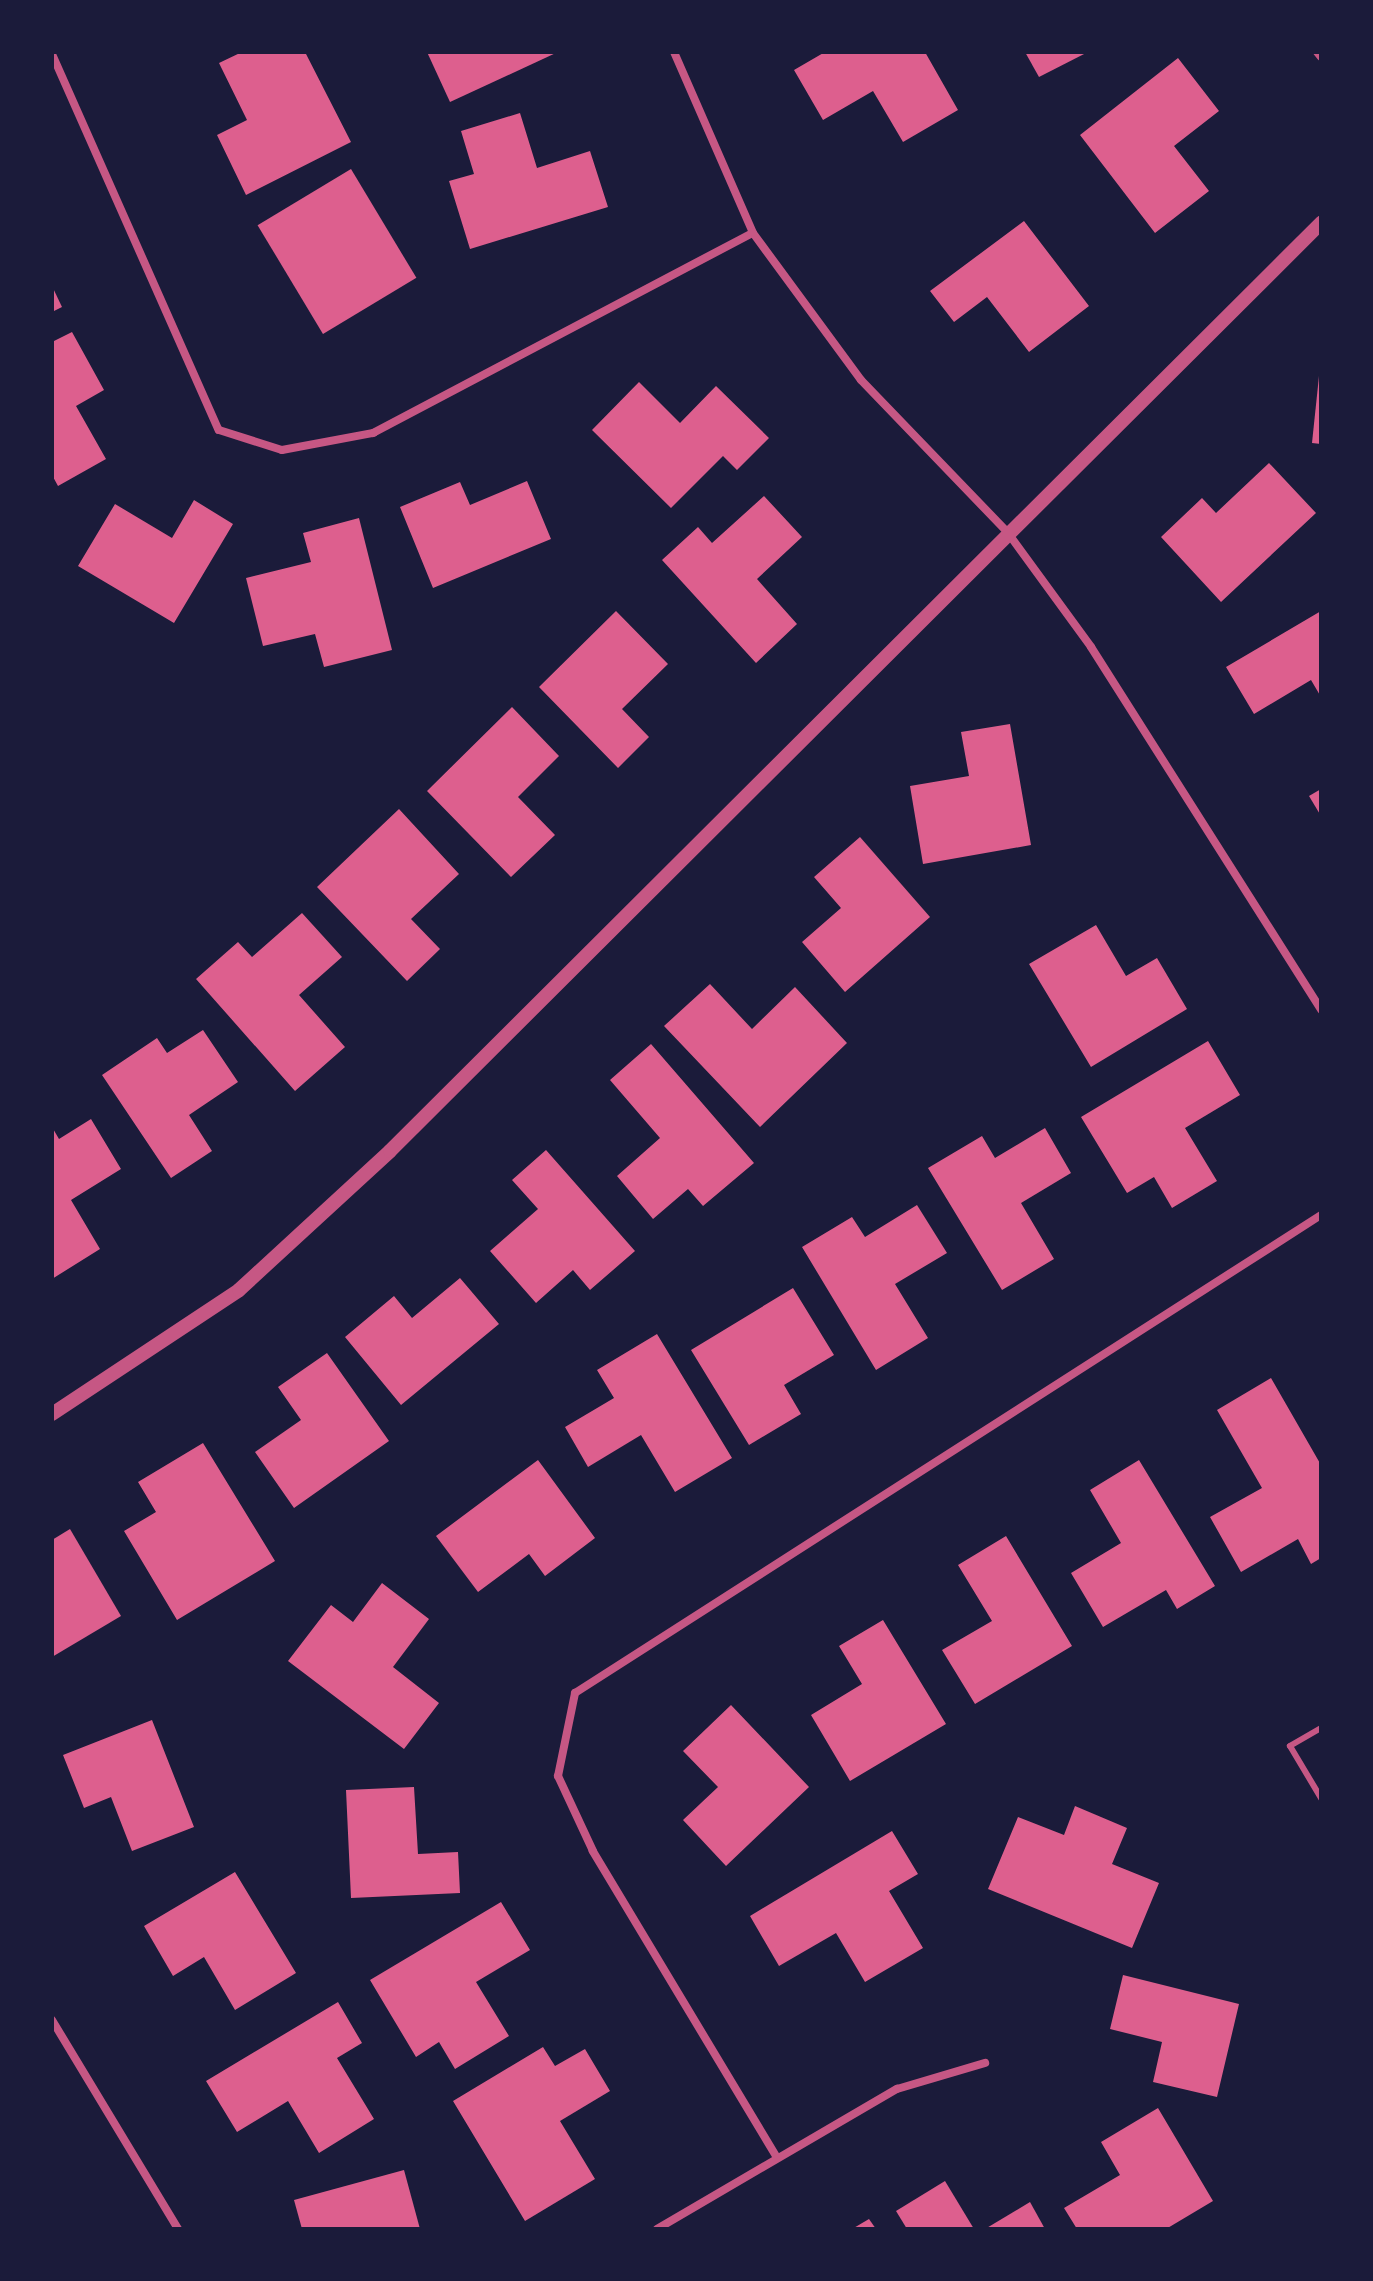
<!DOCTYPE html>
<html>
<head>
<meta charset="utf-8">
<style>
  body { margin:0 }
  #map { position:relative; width:1373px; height:2281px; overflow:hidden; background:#1b1b3a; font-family:"Fira Sans",sans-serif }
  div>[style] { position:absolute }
  .building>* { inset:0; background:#dd5f8e; transform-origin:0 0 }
  .service>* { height:6px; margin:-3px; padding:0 3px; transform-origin:3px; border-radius:3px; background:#c65784 }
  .minor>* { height:8px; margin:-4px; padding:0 4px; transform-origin:4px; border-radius:4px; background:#c65784 }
  .tertiary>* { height:14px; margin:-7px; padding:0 7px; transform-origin:7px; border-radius:7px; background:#c65784 }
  span { translate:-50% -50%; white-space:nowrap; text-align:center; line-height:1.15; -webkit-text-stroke:6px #1b1b3a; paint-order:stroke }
  .frame { position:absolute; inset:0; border:54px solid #1b1b3a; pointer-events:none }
</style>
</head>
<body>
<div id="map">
  <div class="building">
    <i style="clip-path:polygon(242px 52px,305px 52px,351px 142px,246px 195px,217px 135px,247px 120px,219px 63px)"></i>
    <i style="clip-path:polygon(427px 52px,558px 52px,450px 102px)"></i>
    <i style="clip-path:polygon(825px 52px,925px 52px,958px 110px,903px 142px,873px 91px,823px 120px,794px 70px)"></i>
    <i style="clip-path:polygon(1025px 52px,1088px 52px,1039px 77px)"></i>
    <i style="clip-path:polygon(1178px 58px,1219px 111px,1174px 146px,1209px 191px,1155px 233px,1080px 135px)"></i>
    <i style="clip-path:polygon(520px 113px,537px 168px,590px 151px,608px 207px,470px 249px,449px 181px,474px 174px,461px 131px)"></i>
    <i style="left:351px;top:169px;width:127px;height:109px;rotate:59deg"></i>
    <i style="clip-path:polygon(1024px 221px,1089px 306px,1029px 352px,987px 297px,954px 322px,930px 291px)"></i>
    <i style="clip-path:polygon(52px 286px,62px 307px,52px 312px)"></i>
    <i style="clip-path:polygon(72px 332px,104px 390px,76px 406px,106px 459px,58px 486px,52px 475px,52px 342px)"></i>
    <i style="clip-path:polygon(1319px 376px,1321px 376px,1321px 444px,1312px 443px)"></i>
    <i style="clip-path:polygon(639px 382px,680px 423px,716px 386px,769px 438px,737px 470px,723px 456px,671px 508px,592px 430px)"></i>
    <i style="clip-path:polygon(1269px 463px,1316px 513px,1221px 602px,1161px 537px,1202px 498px,1216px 513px)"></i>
    <i style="clip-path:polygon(527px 481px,551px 539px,433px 588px,400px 507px,460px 482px,470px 505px)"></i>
    <i style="clip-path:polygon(764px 496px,802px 537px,757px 579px,797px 624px,756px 663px,662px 560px,698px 527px,712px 543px)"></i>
    <i style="clip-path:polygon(194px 500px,233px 524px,174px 623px,78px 566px,115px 504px,172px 538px)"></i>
    <i style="clip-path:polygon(359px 518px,392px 650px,324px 667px,315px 634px,263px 646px,246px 578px,311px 562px,303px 533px)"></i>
    <i style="clip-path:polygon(616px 611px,668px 664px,622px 709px,649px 737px,618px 768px,539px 687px)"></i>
    <i style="clip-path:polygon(1321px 611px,1321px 697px,1311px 680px,1254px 714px,1226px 667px)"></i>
    <i style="clip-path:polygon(512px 707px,559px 756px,518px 797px,555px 835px,511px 877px,427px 791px)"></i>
    <i style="clip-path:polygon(1010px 724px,1031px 845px,923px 864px,910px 786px,969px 776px,961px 732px)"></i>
    <i style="clip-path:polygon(1321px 789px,1321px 816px,1309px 796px)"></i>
    <i style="clip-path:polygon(399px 809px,459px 874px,411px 919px,440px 949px,407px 981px,317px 887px)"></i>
    <i style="clip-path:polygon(860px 837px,930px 917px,845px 992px,802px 942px,841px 908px,814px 877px)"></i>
    <i style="clip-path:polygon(302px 913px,342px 957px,299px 995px,345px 1047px,295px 1091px,196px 979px,238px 942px,252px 957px)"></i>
    <i style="clip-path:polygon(1096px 925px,1126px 976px,1157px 958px,1187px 1009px,1091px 1067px,1029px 964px)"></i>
    <i style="clip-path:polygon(710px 984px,752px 1029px,795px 987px,847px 1043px,760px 1127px,664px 1026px)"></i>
    <i style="clip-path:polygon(203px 1030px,238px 1082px,189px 1115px,212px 1151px,171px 1178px,102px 1075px,157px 1038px,167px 1053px)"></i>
    <i style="clip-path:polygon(1208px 1041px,1240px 1095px,1185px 1128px,1217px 1181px,1172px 1208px,1154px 1177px,1127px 1193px,1081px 1117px)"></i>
    <i style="clip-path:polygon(651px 1044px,754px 1163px,703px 1206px,688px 1189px,653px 1219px,617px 1176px,660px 1138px,610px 1080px)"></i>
    <i style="clip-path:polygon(91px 1119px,121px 1169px,71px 1200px,100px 1249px,52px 1279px,52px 1127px,59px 1139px)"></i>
    <i style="clip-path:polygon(1045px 1128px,1071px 1173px,1021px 1203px,1054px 1259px,1002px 1290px,928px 1168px,982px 1136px,995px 1158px)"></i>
    <i style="clip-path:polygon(546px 1150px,635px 1251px,590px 1290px,573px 1270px,536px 1303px,490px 1251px,538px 1209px,512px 1180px)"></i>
    <i style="clip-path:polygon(917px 1205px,947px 1253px,895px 1284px,928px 1338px,876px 1370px,802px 1247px,852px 1217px,865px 1237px)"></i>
    <i style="clip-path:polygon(460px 1278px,499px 1324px,401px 1405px,345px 1337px,394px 1296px,412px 1318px)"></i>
    <i style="clip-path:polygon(793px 1288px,834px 1355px,784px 1385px,801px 1414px,749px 1445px,691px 1350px)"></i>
    <i style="clip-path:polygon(657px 1334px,732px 1458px,675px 1492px,641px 1435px,588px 1467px,565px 1427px,614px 1398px,597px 1370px)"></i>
    <i style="clip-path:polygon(327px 1353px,389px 1441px,294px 1508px,255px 1452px,301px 1420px,278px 1387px)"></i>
    <i style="clip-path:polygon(1271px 1378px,1321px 1465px,1321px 1558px,1311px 1564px,1298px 1539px,1241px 1572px,1210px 1517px,1262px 1488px,1217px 1410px)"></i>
    <i style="clip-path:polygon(203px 1443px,275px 1561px,177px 1620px,124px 1531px,156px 1512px,138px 1482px)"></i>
    <i style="clip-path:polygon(538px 1460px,595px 1538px,545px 1576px,529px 1554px,478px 1592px,436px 1536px)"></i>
    <i style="clip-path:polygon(1139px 1460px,1215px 1586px,1177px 1609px,1166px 1590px,1103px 1627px,1071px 1573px,1121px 1543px,1090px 1490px)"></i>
    <i style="clip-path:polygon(70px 1529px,121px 1616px,52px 1657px,52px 1540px)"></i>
    <i style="clip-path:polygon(1006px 1536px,1072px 1646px,975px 1704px,942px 1650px,992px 1621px,958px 1565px)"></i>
    <i style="clip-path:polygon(382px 1583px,429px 1619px,393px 1667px,439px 1703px,404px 1749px,288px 1661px,331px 1605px,353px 1622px)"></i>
    <i style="clip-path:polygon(883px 1620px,946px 1724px,850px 1781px,811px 1715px,862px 1684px,839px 1646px)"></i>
    <i style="clip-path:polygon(731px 1705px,809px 1787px,726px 1866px,683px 1820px,718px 1787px,683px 1751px)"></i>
    <i style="clip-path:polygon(152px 1720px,194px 1827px,132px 1851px,111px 1797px,84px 1808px,63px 1755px)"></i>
    <i style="clip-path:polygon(414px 1787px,418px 1854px,458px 1852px,460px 1893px,351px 1898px,346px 1790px)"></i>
    <i style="clip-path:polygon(1075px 1806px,1127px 1828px,1112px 1864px,1159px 1883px,1132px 1948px,988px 1889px,1018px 1817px,1064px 1835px)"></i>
    <i style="clip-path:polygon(892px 1831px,918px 1874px,889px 1891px,923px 1948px,865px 1982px,836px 1933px,779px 1966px,750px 1916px)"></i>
    <i style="clip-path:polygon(235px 1872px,296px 1973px,235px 2010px,204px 1957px,173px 1976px,144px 1926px)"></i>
    <i style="clip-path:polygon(501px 1902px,530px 1950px,476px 1982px,509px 2036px,455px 2069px,439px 2042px,416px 2057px,370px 1980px)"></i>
    <i style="clip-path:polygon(1123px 1975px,1239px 2004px,1217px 2097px,1153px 2082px,1162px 2042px,1110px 2029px)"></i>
    <i style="clip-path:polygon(338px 2002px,362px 2043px,337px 2058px,374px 2119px,319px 2153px,288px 2101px,237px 2132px,206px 2081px)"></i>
    <i style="clip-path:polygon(543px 2047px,555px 2066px,585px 2049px,610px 2091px,560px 2121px,595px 2179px,525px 2221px,453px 2101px)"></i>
    <i style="clip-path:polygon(1158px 2108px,1213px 2201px,1166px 2229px,1077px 2229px,1064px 2208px,1120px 2175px,1101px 2142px)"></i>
    <i style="clip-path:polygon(404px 2170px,420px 2229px,302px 2229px,294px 2200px)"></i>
    <i style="clip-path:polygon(945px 2181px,974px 2229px,907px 2229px,896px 2211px)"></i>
    <i style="clip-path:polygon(1030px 2202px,1045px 2229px,985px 2229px)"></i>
    <i style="clip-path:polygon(869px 2219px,876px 2229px,852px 2229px)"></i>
  </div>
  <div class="service">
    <i style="left:1321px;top:1728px;width:36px;rotate:150deg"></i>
    <i style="left:1290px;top:1746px;width:61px;rotate:59.2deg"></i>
  </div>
  <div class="minor">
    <i style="left:674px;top:52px;width:197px;rotate:66.4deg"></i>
    <i style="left:753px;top:233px;width:182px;rotate:53.7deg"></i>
    <i style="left:861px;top:380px;width:212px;rotate:46.1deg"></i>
    <i style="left:1008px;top:533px;width:141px;rotate:53.9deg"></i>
    <i style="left:1091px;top:647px;width:430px;rotate:57.6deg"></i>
    <i style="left:1317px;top:52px;width:6px;rotate:51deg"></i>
    <i style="left:52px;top:54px;width:411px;rotate:66.1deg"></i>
    <i style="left:219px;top:430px;width:66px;rotate:17.6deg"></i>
    <i style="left:282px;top:450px;width:93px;rotate:-10.6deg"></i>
    <i style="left:373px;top:433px;width:429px;rotate:-27.8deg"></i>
    <i style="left:52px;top:2020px;width:244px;rotate:58.9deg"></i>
    <i style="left:776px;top:2156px;width:356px;rotate:-121deg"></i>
    <i style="left:593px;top:1851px;width:83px;rotate:-115deg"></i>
    <i style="left:558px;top:1776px;width:85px;rotate:-78.4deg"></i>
    <i style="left:575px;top:1693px;width:886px;rotate:-32.65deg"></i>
    <i style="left:657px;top:2229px;width:278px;rotate:-30.3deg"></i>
    <i style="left:897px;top:2089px;width:92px;rotate:-16.5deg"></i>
  </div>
  <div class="tertiary">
    <i style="left:52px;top:1414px;width:224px;rotate:-33.5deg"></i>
    <i style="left:239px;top:1290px;width:205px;rotate:-42.6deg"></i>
    <i style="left:390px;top:1151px;width:1315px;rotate:-44.91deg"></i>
  </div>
  <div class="frame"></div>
</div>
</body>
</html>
